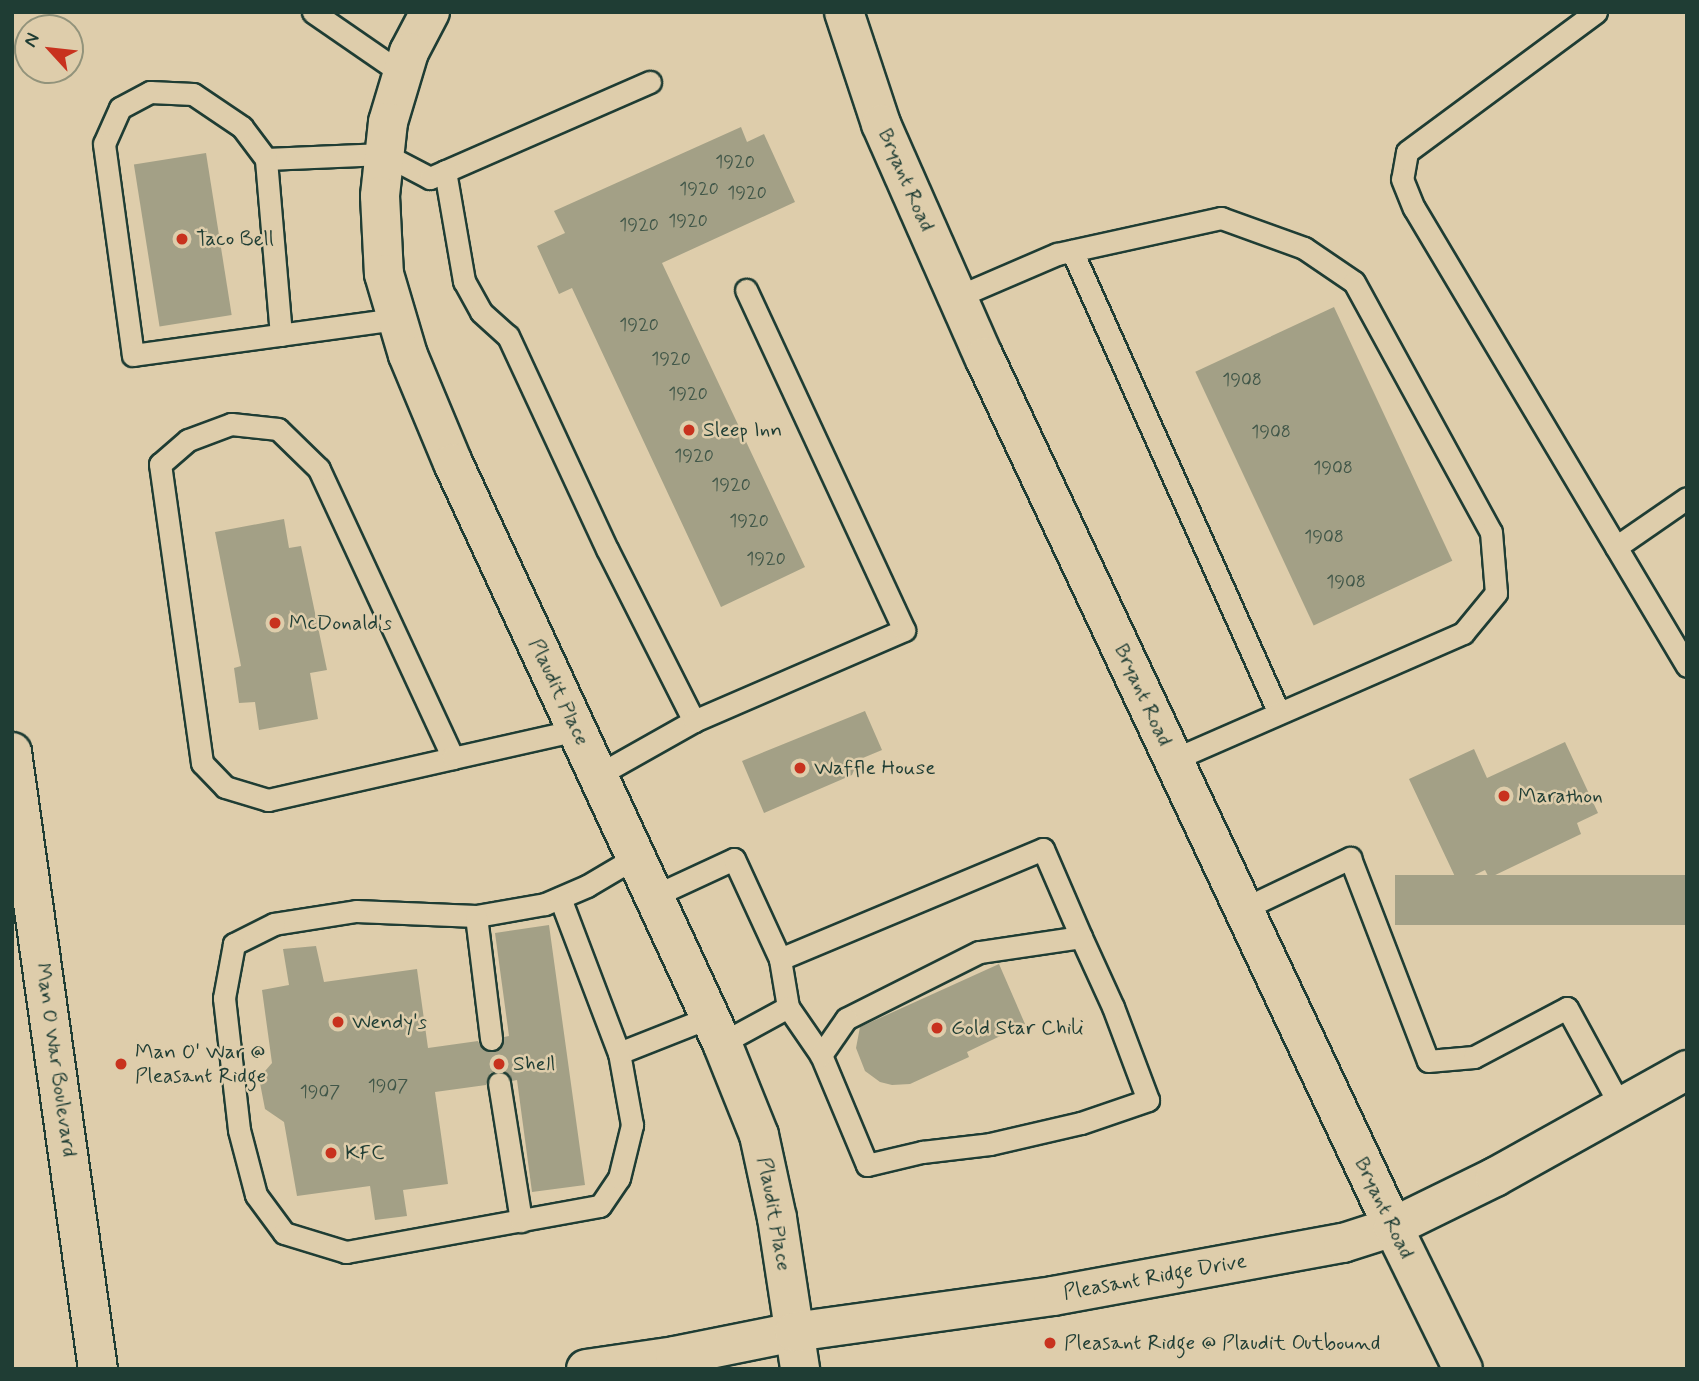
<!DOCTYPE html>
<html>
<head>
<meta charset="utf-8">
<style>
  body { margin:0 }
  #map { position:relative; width:1699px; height:1381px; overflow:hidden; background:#decdab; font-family:Mynerve,sans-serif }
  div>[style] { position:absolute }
  .building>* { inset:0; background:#a3a086; transform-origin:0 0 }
  .roads { filter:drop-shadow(2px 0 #1f3d34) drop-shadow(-2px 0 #1f3d34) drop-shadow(0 2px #1f3d34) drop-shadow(0 -2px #1f3d34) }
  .lane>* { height:21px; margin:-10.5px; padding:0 10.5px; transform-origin:10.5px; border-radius:10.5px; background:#decdab }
  .street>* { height:38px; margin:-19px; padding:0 19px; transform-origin:19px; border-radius:19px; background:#decdab }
  .secondary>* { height:38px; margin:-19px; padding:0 19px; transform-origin:19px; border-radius:19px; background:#decdab }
  .primary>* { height:38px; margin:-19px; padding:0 19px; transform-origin:19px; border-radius:19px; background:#decdab }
  .dots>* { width:19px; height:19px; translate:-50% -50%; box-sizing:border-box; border:4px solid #decdab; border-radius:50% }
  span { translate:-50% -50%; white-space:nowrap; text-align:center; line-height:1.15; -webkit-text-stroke:5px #decdab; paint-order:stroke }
  .number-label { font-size:18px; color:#405648 }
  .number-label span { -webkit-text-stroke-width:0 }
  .street-label { font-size:21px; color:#1f3d34 }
  .poi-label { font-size:21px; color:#1f3d34 }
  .left { translate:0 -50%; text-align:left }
  .frame { position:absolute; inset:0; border:14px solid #1f3d34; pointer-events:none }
  .north { position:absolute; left:14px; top:14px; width:70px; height:70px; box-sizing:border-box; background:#decdab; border:2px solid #92937b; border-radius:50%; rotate:297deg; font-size:19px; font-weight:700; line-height:28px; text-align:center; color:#1f3d34 }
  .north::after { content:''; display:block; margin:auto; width:24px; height:32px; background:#c8321e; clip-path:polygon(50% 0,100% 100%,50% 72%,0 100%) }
</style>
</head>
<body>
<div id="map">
  <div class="building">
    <i style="clip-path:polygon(741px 127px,747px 142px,764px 134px,795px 202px,662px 263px,805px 567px,721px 607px,572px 288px,559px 294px,537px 246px,565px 233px,554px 211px)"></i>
    <i style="left:206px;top:153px;width:164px;height:73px;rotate:81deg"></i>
    <i style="left:1334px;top:307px;width:280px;height:153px;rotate:65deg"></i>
    <i style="clip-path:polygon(284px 519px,289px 548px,301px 546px,327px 670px,310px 673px,318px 719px,259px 730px,255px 702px,239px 703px,234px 668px,241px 666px,215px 532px)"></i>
    <i style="clip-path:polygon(865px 711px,882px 750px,858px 760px,852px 775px,764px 813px,742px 761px)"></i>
    <i style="clip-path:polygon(1565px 742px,1598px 813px,1577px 823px,1581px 834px,1489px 878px,1485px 870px,1458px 883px,1409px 779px,1474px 749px,1487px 778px)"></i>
    <i style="left:1687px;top:875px;width:50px;height:292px;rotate:90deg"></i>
    <i style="clip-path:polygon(549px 925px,585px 1185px,532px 1192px,517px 1080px,512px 1081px,509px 1074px,498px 1070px,490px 1073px,486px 1085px,435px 1092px,448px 1184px,403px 1190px,407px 1216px,375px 1220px,370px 1186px,297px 1196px,284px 1122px,265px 1109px,259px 1078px,272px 1063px,262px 990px,289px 985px,283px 949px,316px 946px,324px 982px,417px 969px,428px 1048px,478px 1041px,481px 1047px,492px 1052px,499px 1049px,504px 1037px,509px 1036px,495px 933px)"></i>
    <i style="clip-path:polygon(999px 964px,1025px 1024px,967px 1052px,969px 1057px,910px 1084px,892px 1085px,880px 1082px,865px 1071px,856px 1048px,860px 1027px)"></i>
  </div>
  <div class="roads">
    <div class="lane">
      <i style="left:313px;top:12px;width:109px;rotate:34.6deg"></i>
      <i style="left:1596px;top:12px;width:235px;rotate:143.5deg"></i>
      <i style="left:1407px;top:152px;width:27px;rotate:100deg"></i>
      <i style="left:1402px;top:179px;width:31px;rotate:68deg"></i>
      <i style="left:1414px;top:208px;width:533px;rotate:59.2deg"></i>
      <i style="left:266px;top:159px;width:118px;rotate:-2.4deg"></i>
      <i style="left:384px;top:154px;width:52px;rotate:27.6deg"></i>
      <i style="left:430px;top:178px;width:240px;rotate:-23.6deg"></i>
      <i style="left:445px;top:171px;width:112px;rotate:80.2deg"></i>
      <i style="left:464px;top:281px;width:35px;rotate:61deg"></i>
      <i style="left:481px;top:312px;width:36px;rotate:42deg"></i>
      <i style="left:508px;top:336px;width:235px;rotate:65.1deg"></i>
      <i style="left:607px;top:549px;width:193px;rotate:63.2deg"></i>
      <i style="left:694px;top:721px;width:110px;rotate:150.6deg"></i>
      <i style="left:1072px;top:251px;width:506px;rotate:65.87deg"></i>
      <i style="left:957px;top:297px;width:109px;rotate:-23.3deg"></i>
      <i style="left:1057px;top:254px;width:168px;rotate:-12.4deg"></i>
      <i style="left:1221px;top:218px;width:88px;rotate:19.9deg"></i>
      <i style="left:1304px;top:248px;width:60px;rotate:34.2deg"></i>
      <i style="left:1354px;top:282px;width:285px;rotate:61.3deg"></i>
      <i style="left:1491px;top:532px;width:61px;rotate:85.3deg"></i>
      <i style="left:1496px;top:593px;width:52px;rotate:129.5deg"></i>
      <i style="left:1463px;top:633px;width:315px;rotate:156.4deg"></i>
      <i style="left:281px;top:335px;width:177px;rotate:-94.9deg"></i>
      <i style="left:266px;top:159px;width:40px;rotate:-127deg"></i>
      <i style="left:242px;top:127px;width:59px;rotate:-146deg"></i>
      <i style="left:193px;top:94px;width:43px;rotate:-177.3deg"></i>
      <i style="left:150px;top:92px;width:34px;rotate:152deg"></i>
      <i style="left:120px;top:108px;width:39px;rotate:114deg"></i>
      <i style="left:104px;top:144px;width:213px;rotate:82.2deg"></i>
      <i style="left:133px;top:355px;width:266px;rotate:-7.8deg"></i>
      <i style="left:1616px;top:547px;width:86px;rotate:-34.6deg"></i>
      <i style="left:694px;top:721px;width:229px;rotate:-23.4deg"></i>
      <i style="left:904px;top:630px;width:375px;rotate:-114.9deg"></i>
      <i style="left:453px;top:758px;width:319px;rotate:-114.9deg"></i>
      <i style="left:319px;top:469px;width:57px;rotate:-135.7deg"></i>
      <i style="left:278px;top:429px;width:47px;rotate:-173.9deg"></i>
      <i style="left:231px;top:424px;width:46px;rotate:159.6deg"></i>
      <i style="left:188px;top:440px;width:37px;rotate:139deg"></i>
      <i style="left:160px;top:464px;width:302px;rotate:82deg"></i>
      <i style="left:202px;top:763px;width:33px;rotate:46deg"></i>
      <i style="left:225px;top:787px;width:45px;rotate:16.8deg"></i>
      <i style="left:268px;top:800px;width:190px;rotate:-12.8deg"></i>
      <i style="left:453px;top:758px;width:127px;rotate:-12.7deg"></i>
      <i style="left:636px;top:857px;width:57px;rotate:149.4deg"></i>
      <i style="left:587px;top:886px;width:46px;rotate:156.8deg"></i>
      <i style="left:545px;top:904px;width:70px;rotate:170.1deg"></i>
      <i style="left:476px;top:916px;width:120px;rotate:-177.6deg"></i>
      <i style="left:356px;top:911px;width:83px;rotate:171deg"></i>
      <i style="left:274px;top:924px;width:45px;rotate:153.4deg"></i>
      <i style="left:234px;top:944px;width:55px;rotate:100.5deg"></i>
      <i style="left:224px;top:998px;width:133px;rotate:83.5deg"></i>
      <i style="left:239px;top:1130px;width:67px;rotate:75.3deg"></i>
      <i style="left:256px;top:1195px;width:47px;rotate:53.6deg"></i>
      <i style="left:284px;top:1233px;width:65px;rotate:17deg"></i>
      <i style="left:346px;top:1252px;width:258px;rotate:-10.3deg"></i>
      <i style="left:600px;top:1206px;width:34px;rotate:-56deg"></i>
      <i style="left:619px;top:1178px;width:55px;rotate:-76.2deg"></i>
      <i style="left:632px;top:1125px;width:73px;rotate:-100.2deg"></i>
      <i style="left:619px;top:1053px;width:98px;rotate:-21.6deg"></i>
      <i style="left:654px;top:896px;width:88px;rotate:-24.8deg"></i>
      <i style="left:734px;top:859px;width:110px;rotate:65.3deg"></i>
      <i style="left:560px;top:898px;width:166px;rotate:69.2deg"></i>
      <i style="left:1243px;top:909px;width:119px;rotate:-25.5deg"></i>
      <i style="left:1350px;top:858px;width:217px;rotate:69deg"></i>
      <i style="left:1428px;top:1061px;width:46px;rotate:-5deg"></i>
      <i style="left:1474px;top:1057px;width:105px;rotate:-27.8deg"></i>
      <i style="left:1567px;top:1008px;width:113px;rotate:61.4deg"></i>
      <i style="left:476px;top:916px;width:124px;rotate:83deg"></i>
      <i style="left:788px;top:1007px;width:49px;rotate:-99.5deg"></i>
      <i style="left:780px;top:959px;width:285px;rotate:-22.7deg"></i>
      <i style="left:1043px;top:849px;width:96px;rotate:66.6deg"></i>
      <i style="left:722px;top:1043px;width:75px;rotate:-28.6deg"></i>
      <i style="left:788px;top:1007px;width:58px;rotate:55.5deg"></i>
      <i style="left:821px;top:1055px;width:119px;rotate:67.3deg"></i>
      <i style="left:867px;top:1165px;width:57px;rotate:-13.3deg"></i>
      <i style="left:922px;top:1152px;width:68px;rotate:-6.7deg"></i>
      <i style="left:990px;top:1144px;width:93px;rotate:-13deg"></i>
      <i style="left:1081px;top:1123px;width:71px;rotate:-18.9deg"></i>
      <i style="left:1148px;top:1100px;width:99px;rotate:-110.6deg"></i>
      <i style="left:1113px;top:1007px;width:77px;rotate:-114.6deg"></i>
      <i style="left:1081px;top:937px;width:103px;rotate:171.6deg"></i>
      <i style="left:979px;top:952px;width:149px;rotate:153.3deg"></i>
      <i style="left:846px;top:1019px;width:44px;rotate:124.8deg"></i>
      <i style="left:499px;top:1083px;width:140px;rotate:80.9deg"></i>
    </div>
    <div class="street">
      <i style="left:430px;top:12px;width:45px;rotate:117.7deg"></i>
      <i style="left:409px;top:52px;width:73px;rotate:106.7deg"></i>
      <i style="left:388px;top:122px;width:74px;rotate:96.2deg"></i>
      <i style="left:380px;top:196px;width:78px;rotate:87.1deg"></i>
      <i style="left:384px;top:274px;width:84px;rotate:73.5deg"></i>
      <i style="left:408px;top:355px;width:117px;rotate:67.4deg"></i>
      <i style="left:453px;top:463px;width:639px;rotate:65.12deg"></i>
      <i style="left:722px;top:1043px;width:99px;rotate:68.1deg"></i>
      <i style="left:759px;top:1135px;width:85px;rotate:77.8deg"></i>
      <i style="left:777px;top:1218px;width:153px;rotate:81.3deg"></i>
      <i style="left:844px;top:12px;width:118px;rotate:71.7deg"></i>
      <i style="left:881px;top:124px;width:255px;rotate:66.2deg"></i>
      <i style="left:984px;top:357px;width:961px;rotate:64.82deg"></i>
      <i style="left:1393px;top:1227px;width:158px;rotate:63.8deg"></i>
    </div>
    <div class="secondary">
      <i style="left:586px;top:1369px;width:90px;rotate:-8.3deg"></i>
      <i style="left:675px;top:1356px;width:121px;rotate:-11.4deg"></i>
      <i style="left:794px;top:1332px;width:261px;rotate:-7.9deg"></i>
      <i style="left:1053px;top:1296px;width:295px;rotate:-10.4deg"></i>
      <i style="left:1343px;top:1243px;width:52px;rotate:-17.7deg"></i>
      <i style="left:1393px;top:1227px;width:114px;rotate:-26.1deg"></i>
      <i style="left:1495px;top:1177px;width:220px;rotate:-29.1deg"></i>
    </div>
    <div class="primary">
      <i style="left:12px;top:752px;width:623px;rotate:82.07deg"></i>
    </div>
  </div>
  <div class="dots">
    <i style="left:182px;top:239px;background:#c8321e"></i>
    <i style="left:689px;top:430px;background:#c8321e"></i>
    <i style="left:275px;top:623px;background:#c8321e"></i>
    <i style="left:800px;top:768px;background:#c8321e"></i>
    <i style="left:1504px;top:796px;background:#c8321e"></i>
    <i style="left:338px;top:1022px;background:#c8321e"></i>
    <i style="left:937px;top:1028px;background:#c8321e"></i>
    <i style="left:121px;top:1064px;background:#c8321e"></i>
    <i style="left:499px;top:1064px;background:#c8321e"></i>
    <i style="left:331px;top:1153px;background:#c8321e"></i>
    <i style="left:1050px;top:1343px;background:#c8321e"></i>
  </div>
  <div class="number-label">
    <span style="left:735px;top:162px">1920</span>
    <span style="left:699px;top:189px">1920</span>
    <span style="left:747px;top:193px">1920</span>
    <span style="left:688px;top:221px">1920</span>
    <span style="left:639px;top:225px">1920</span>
    <span style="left:639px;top:325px">1920</span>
    <span style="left:671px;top:359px">1920</span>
    <span style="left:1242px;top:380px">1908</span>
    <span style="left:688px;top:394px">1920</span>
    <span style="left:1271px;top:432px">1908</span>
    <span style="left:694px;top:456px">1920</span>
    <span style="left:1333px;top:468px">1908</span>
    <span style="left:731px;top:485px">1920</span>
    <span style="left:749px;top:521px">1920</span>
    <span style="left:1324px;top:537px">1908</span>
    <span style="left:766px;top:559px">1920</span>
    <span style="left:1346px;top:582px">1908</span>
    <span style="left:388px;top:1086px">1907</span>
    <span style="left:320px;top:1092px">1907</span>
  </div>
  <div class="street-label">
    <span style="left:906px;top:180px;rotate:66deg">Bryant Road</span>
    <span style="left:559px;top:692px;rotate:65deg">Plaudit Place</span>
    <span style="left:1143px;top:695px;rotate:65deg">Bryant Road</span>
    <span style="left:56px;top:1060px;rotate:82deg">Man O War Boulevard</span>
    <span style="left:1384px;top:1208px;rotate:64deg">Bryant Road</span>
    <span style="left:774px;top:1214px;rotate:80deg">Plaudit Place</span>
    <span style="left:1155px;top:1277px;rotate:-10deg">Pleasant Ridge Drive</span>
  </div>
  <div class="poi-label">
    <span class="left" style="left:196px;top:239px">Taco Bell</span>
    <span class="left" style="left:703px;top:430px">Sleep Inn</span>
    <span class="left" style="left:289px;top:623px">McDonald's</span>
    <span class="left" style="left:814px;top:768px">Waffle House</span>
    <span class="left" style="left:1518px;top:796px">Marathon</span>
    <span class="left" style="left:352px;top:1022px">Wendy's</span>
    <span class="left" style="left:951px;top:1028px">Gold Star Chili</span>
    <span class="left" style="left:135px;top:1064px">Man O' War @<br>Pleasant Ridge</span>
    <span class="left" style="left:513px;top:1064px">Shell</span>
    <span class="left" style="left:345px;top:1153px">KFC</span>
    <span class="left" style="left:1064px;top:1343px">Pleasant Ridge @ Plaudit Outbound</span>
  </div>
  <div class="frame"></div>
  <div class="north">N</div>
</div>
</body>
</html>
